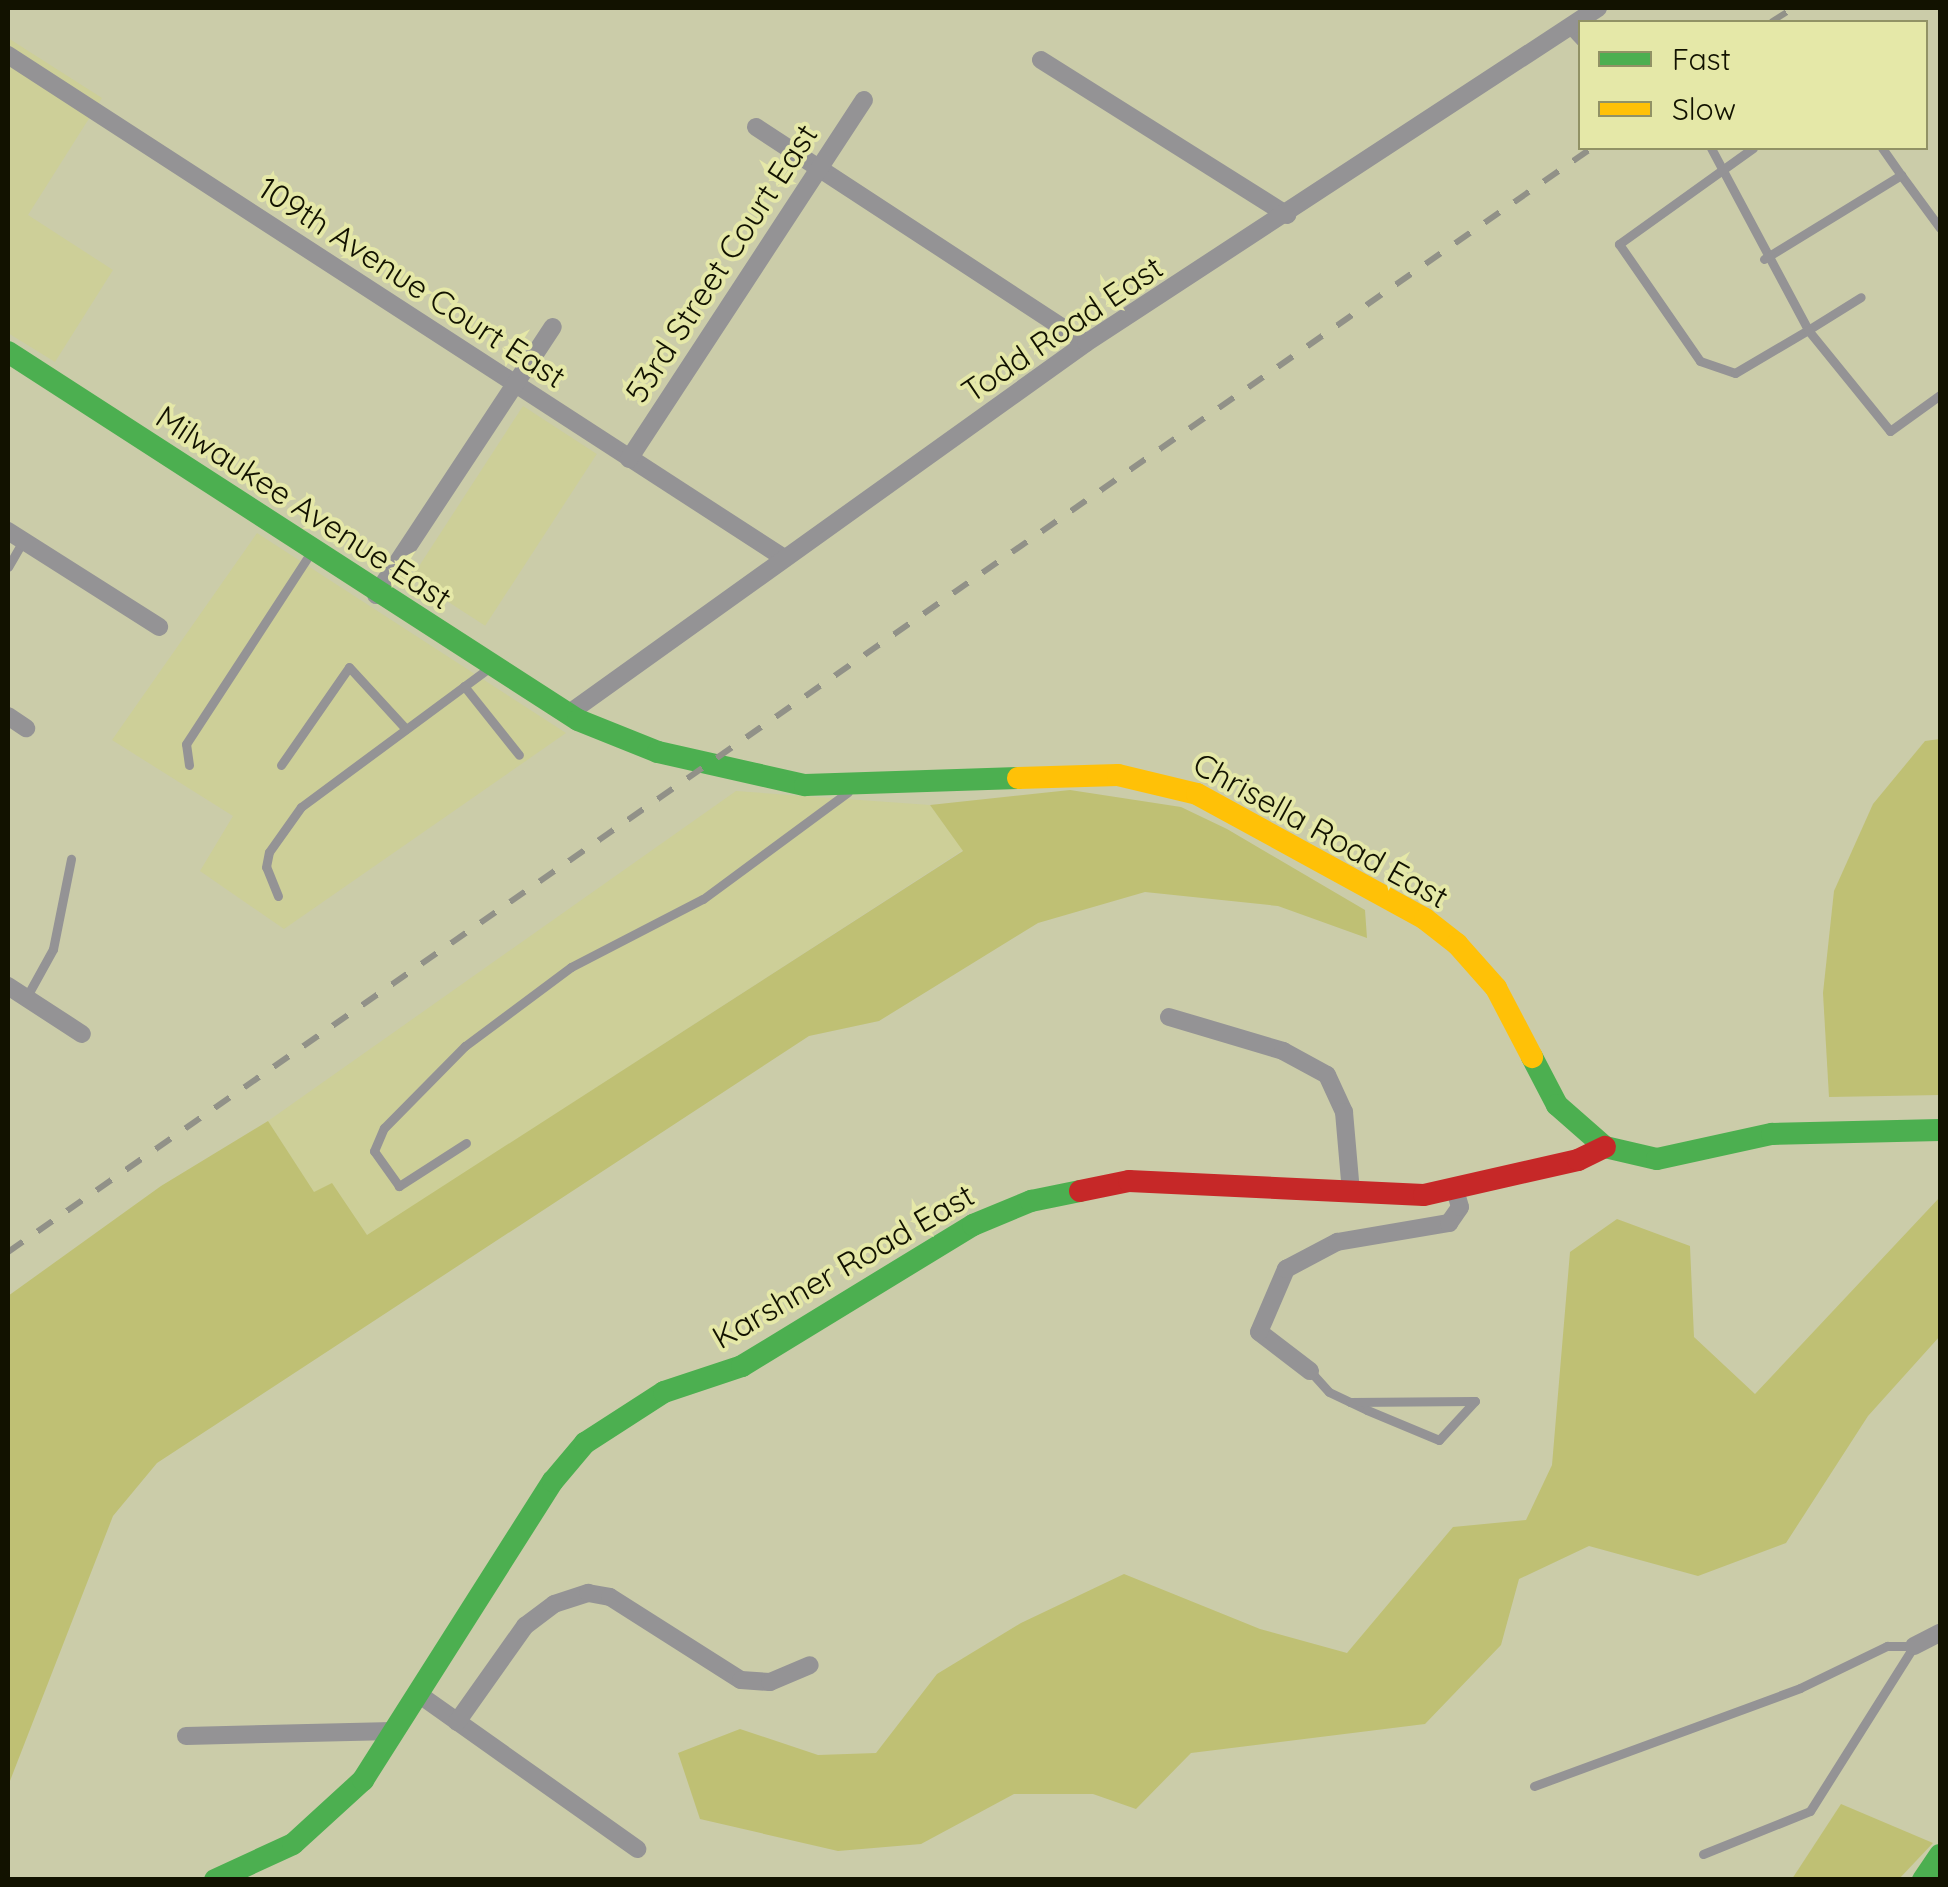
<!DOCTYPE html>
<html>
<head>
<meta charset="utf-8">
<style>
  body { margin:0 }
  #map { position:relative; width:1948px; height:1887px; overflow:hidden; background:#cbcca9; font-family:Quicksand,sans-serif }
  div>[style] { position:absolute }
  .built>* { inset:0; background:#cdcf98; transform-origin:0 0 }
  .green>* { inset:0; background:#bfc074 }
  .lane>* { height:9px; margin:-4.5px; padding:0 4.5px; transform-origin:4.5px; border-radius:4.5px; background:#949395 }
  .street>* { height:18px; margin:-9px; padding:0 9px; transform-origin:9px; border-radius:9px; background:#949395 }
  .fast>* { height:22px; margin:-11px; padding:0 11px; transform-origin:11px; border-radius:11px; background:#4caf50 }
  .slow>* { height:22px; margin:-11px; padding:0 11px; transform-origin:11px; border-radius:11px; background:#ffc107 }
  .jam>* { height:22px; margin:-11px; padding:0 11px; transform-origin:11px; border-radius:11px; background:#c62828 }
  .rail>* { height:6px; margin-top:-3px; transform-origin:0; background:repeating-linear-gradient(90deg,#919188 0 18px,transparent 0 36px) }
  span { translate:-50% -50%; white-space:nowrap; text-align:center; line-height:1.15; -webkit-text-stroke:8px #e5e8a8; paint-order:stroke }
  .street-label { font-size:32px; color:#121200 }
  .frame { position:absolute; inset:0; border:10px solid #121200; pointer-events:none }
  .legend { position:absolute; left:1578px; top:20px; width:350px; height:130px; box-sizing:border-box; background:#e5e8a8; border:2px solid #919265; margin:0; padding:12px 18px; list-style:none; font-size:30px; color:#121200 }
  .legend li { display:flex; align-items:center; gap:20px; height:50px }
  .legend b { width:50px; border:2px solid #919265 }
</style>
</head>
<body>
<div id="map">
  <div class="built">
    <i style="clip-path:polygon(8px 38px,102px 98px,28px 215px,113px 270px,55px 362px,8px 333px)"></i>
    <i style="left:523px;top:406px;width:88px;height:205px;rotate:33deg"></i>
    <i style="clip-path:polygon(257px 533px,566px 733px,284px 929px,200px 871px,233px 816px,112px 740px)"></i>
    <i style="clip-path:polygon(736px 791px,930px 805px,963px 850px,367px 1236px,332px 1184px,314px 1193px,268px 1121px)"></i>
  </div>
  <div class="green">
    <i style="clip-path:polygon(1940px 739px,1940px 1095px,1829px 1097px,1823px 993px,1834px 891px,1873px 804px,1925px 741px)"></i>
    <i style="clip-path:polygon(1070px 790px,1181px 807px,1227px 829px,1365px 910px,1367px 938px,1278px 906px,1145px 892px,1038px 923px,879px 1021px,809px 1036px,157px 1463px,113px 1516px,8px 1786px,8px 1296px,161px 1186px,268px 1121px,314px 1192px,332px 1183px,367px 1235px,963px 851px,930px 805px)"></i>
    <i style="clip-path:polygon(1940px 1197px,1940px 1336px,1868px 1416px,1786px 1543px,1698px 1576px,1589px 1546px,1519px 1579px,1501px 1645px,1425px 1724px,1191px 1753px,1136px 1809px,1093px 1794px,1014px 1794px,921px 1844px,838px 1851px,700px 1819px,678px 1753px,740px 1729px,818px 1755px,876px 1753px,937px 1674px,1021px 1623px,1124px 1574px,1260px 1629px,1347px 1653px,1453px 1527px,1526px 1520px,1552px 1465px,1570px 1252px,1617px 1219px,1690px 1246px,1694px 1337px,1755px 1394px)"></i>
    <i style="clip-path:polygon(1841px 1804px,1933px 1843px,1899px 1879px,1792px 1879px)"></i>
  </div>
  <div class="lane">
    <i style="left:1568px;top:28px;width:18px;rotate:47deg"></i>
    <i style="left:1711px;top:148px;width:206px;rotate:61.9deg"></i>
    <i style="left:1808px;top:330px;width:62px;rotate:-31.9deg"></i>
    <i style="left:1753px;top:148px;width:165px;rotate:144.4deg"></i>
    <i style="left:1619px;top:244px;width:142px;rotate:55.3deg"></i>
    <i style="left:1700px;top:361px;width:37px;rotate:19deg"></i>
    <i style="left:1735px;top:373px;width:85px;rotate:-30.5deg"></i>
    <i style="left:1808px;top:330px;width:130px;rotate:50.9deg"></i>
    <i style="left:1890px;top:431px;width:62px;rotate:-35.8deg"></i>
    <i style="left:1901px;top:175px;width:66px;rotate:53.7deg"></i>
    <i style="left:1764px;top:259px;width:161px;rotate:-31.5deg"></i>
    <i style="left:1901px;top:175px;width:33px;rotate:-125deg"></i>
    <i style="left:8px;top:567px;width:30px;rotate:-60deg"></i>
    <i style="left:464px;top:686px;width:88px;rotate:51.4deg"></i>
    <i style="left:189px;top:765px;width:21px;rotate:-98deg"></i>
    <i style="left:186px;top:744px;width:229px;rotate:-56.9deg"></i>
    <i style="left:281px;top:765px;width:119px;rotate:-55.2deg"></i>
    <i style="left:349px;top:667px;width:84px;rotate:47.4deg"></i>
    <i style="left:278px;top:896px;width:31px;rotate:-112deg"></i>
    <i style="left:266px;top:867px;width:15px;rotate:-79deg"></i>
    <i style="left:269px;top:852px;width:55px;rotate:-54.6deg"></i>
    <i style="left:301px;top:807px;width:234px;rotate:-36.5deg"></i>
    <i style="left:26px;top:998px;width:56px;rotate:-61.1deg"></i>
    <i style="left:53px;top:949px;width:92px;rotate:-78.7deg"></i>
    <i style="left:466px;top:1143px;width:80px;rotate:147.3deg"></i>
    <i style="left:399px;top:1186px;width:43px;rotate:-125.5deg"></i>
    <i style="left:374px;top:1151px;width:25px;rotate:-67deg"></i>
    <i style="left:384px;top:1128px;width:115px;rotate:-45.4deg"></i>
    <i style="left:465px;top:1046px;width:132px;rotate:-36.7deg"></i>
    <i style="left:571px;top:967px;width:148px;rotate:-27.3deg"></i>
    <i style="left:703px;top:899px;width:180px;rotate:-36.4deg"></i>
    <i style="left:1310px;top:1371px;width:28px;rotate:48deg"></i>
    <i style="left:1329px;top:1392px;width:42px;rotate:25.3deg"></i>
    <i style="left:1367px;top:1410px;width:78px;rotate:22.6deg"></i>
    <i style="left:1439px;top:1440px;width:53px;rotate:-47.3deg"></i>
    <i style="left:1475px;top:1401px;width:125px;rotate:179.5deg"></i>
    <i style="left:1534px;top:1786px;width:283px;rotate:-20.2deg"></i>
    <i style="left:1800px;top:1688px;width:97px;rotate:-25.8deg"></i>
    <i style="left:1887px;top:1646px;width:27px"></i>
    <i style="left:1703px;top:1854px;width:115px;rotate:-21.9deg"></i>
    <i style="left:1810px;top:1811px;width:195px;rotate:-57.8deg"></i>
  </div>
  <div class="street">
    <i style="left:8px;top:55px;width:925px;rotate:32.95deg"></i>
    <i style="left:1041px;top:60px;width:291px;rotate:32.2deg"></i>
    <i style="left:756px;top:127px;width:394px;rotate:33.2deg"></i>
    <i style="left:629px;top:459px;width:429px;rotate:-56.8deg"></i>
    <i style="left:8px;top:531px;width:179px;rotate:32.4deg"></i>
    <i style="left:376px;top:595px;width:321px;rotate:-56.6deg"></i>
    <i style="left:568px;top:714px;width:637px;rotate:-35.61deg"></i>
    <i style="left:1086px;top:343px;width:612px;rotate:-33.2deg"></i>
    <i style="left:8px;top:716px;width:22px;rotate:34deg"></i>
    <i style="left:8px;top:986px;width:88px;rotate:33deg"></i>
    <i style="left:1169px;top:1017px;width:119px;rotate:16.6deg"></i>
    <i style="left:1283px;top:1051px;width:50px;rotate:28.6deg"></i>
    <i style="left:1327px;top:1075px;width:41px;rotate:65.3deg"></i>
    <i style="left:1344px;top:1112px;width:80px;rotate:85deg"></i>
    <i style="left:1310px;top:1371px;width:64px;rotate:-142.6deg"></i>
    <i style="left:1259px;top:1332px;width:69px;rotate:-66.8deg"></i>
    <i style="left:1286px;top:1269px;width:58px;rotate:-27.9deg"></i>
    <i style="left:1337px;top:1242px;width:114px;rotate:-9.6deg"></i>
    <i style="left:1449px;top:1223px;width:19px;rotate:-55deg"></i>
    <i style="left:1460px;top:1207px;width:18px;rotate:-106deg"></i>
    <i style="left:1914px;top:1646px;width:29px;rotate:-27deg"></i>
    <i style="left:417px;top:1693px;width:270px;rotate:35.3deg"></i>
    <i style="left:457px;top:1722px;width:118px;rotate:-54.7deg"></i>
    <i style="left:525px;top:1626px;width:36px;rotate:-37deg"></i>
    <i style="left:554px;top:1604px;width:36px;rotate:-18deg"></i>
    <i style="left:588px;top:1593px;width:22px;rotate:10deg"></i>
    <i style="left:610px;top:1597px;width:155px;rotate:32.4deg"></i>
    <i style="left:741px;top:1680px;width:29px;rotate:4deg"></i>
    <i style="left:770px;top:1682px;width:43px;rotate:-23deg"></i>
    <i style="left:186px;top:1736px;width:207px;rotate:-1.4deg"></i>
  </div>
  <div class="fast">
    <i style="left:8px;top:352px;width:678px;rotate:32.85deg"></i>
    <i style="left:578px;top:720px;width:86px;rotate:21.8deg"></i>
    <i style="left:658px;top:752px;width:151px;rotate:12.7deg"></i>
    <i style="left:805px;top:785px;width:213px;rotate:-1.9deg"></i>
    <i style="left:1532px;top:1057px;width:54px;rotate:62.5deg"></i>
    <i style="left:1557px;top:1105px;width:64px;rotate:41.2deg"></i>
    <i style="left:1605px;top:1147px;width:53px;rotate:13deg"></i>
    <i style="left:1657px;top:1159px;width:118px;rotate:-12.3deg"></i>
    <i style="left:1772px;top:1134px;width:168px;rotate:-1.4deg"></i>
    <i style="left:215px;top:1880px;width:86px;rotate:-24.8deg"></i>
    <i style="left:293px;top:1844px;width:95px;rotate:-42.4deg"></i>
    <i style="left:363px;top:1780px;width:354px;rotate:-57.6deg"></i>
    <i style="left:553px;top:1481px;width:50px;rotate:-49.9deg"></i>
    <i style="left:585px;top:1443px;width:94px;rotate:-32.8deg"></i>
    <i style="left:664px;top:1392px;width:82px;rotate:-18.4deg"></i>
    <i style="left:742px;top:1366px;width:271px;rotate:-31.4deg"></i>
    <i style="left:973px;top:1225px;width:63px;rotate:-22.5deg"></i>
    <i style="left:1031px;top:1201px;width:50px;rotate:-11.5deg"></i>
    <i style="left:1923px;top:1880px;width:30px;rotate:-56deg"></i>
  </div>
  <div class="slow">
    <i style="left:1018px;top:778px;width:100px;rotate:-1.7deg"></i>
    <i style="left:1118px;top:775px;width:81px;rotate:13.5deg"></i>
    <i style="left:1197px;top:794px;width:260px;rotate:28.7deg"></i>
    <i style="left:1425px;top:919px;width:41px;rotate:38deg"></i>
    <i style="left:1457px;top:944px;width:59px;rotate:48.4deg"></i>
    <i style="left:1496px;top:988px;width:78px;rotate:62.4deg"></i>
  </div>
  <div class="jam">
    <i style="left:1080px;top:1191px;width:50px;rotate:-11.5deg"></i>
    <i style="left:1129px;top:1181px;width:295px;rotate:2.7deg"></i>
    <i style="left:1424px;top:1195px;width:158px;rotate:-12.8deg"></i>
    <i style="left:1578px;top:1160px;width:30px;rotate:-26deg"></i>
  </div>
  <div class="rail">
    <i style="left:1771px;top:22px;width:26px;rotate:-32deg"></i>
    <i style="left:8px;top:1252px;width:1931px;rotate:-34.88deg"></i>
  </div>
  <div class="street-label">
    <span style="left:721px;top:263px;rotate:-57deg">53rd Street Court East</span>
    <span style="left:412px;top:282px;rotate:33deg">109th Avenue Court East</span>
    <span style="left:1062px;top:329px;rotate:-34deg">Todd Road East</span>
    <span style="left:304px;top:507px;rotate:33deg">Milwaukee Avenue East</span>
    <span style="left:1321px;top:830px;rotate:29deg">Chrisella Road East</span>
    <span style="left:843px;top:1266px;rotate:-30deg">Karshner Road East</span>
  </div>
  <div class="frame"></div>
  <ul class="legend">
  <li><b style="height:12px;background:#4caf50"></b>Fast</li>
  <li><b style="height:12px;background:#ffc107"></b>Slow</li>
  </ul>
</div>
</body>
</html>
